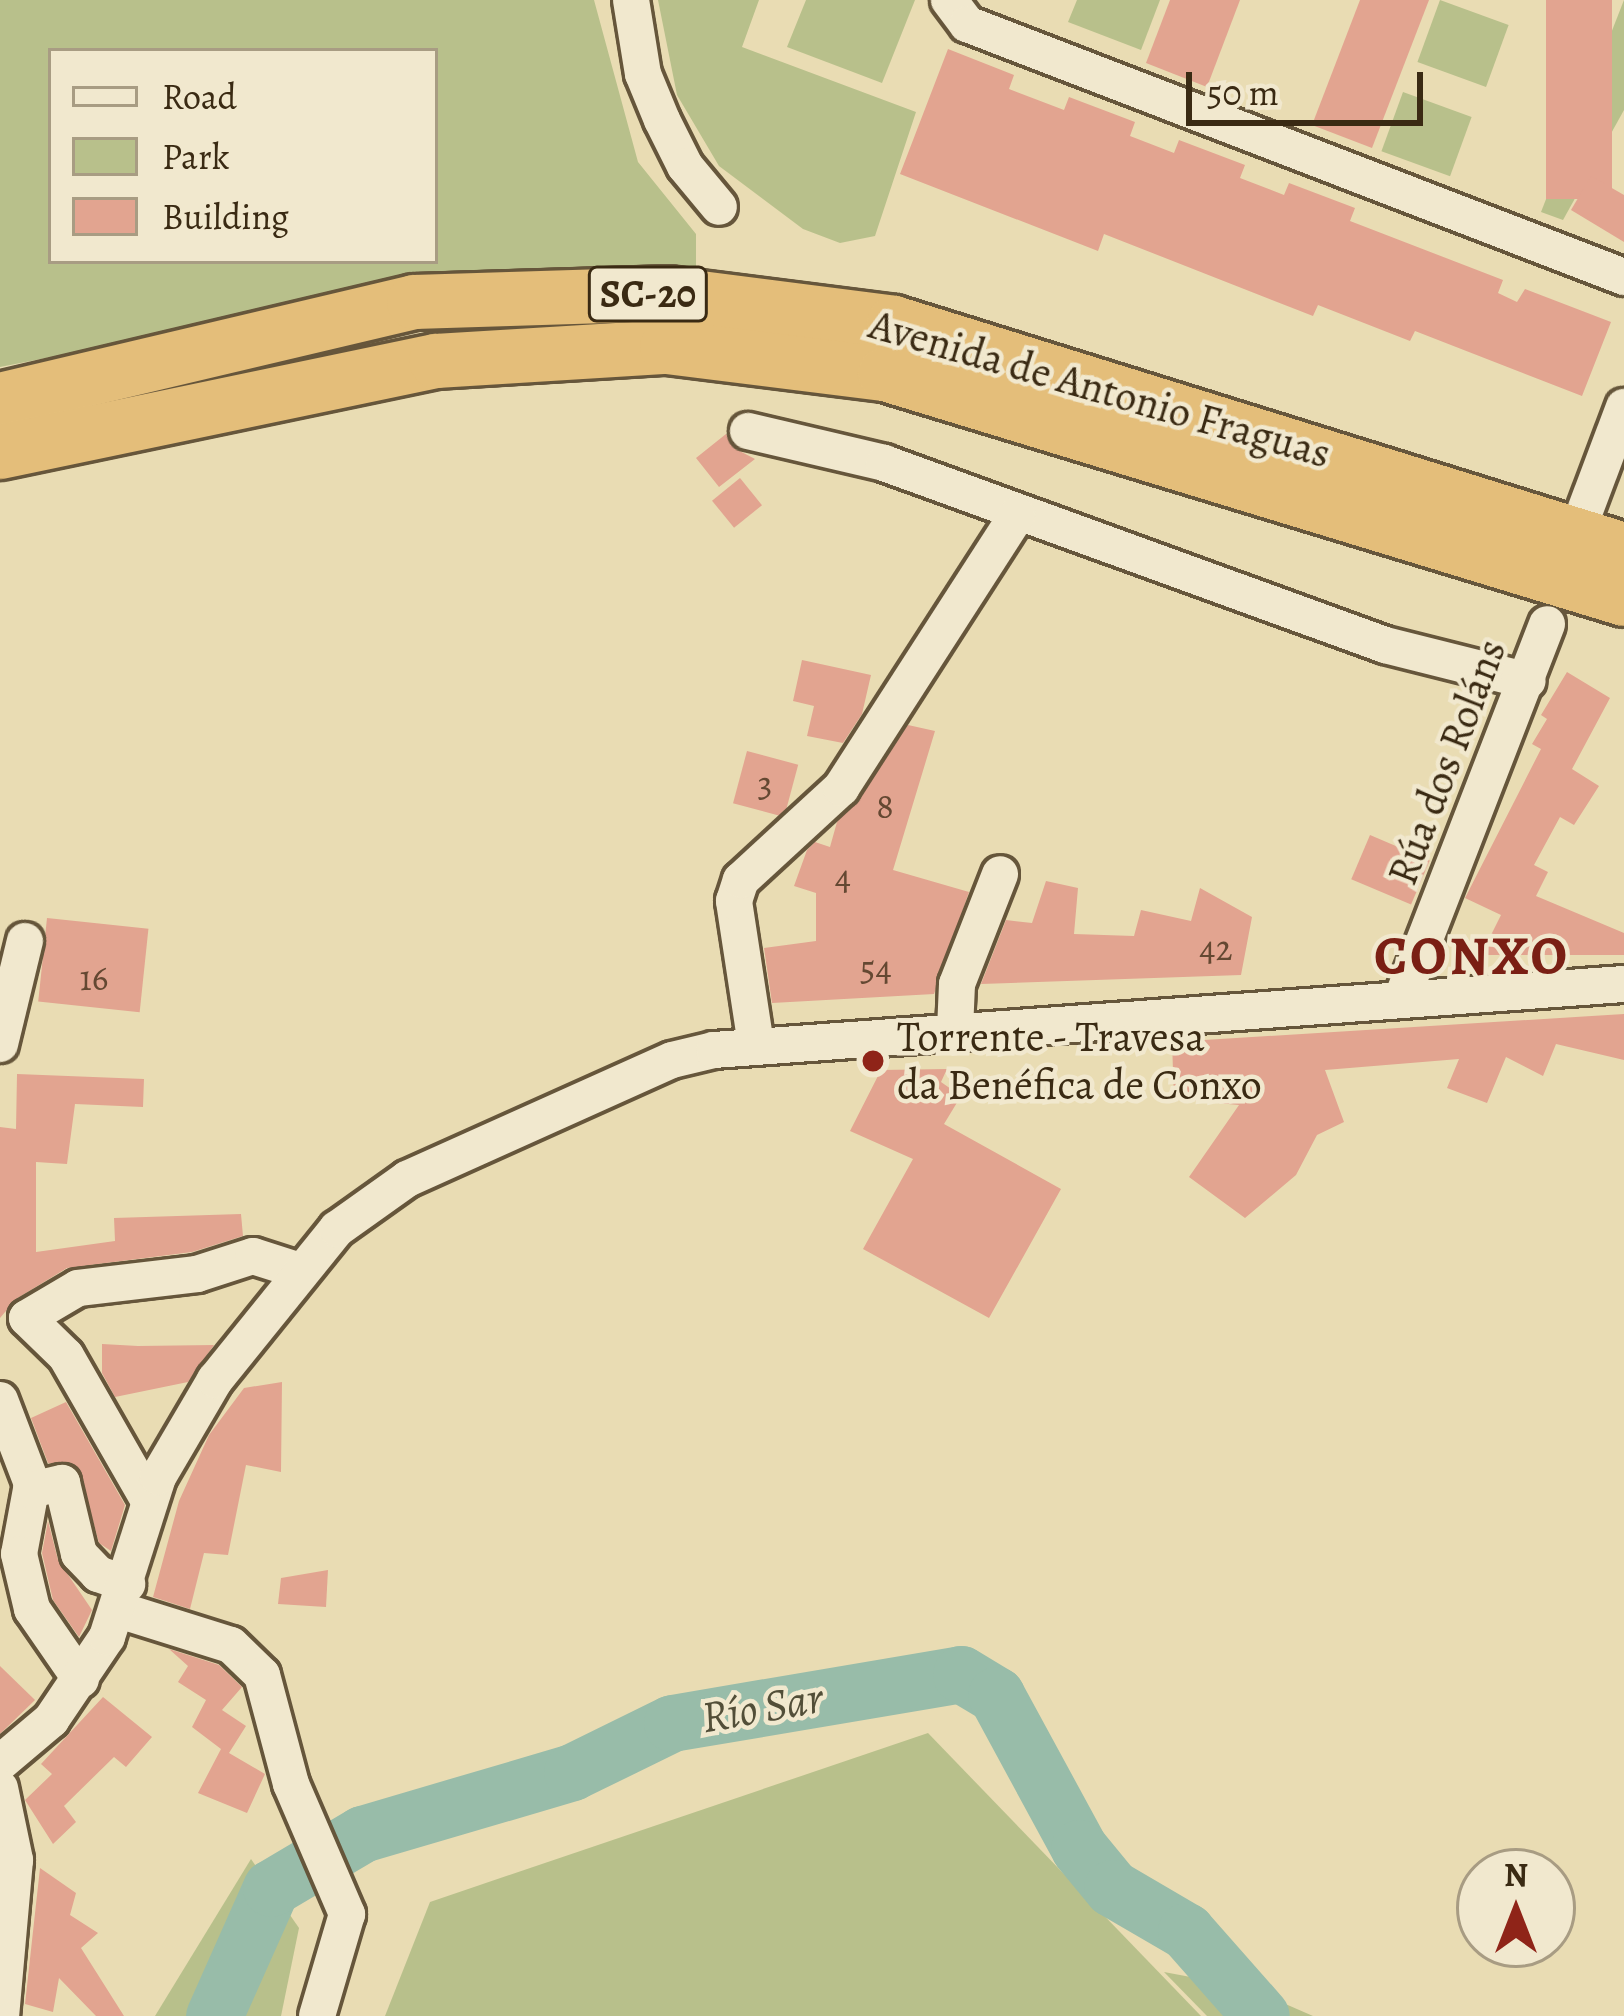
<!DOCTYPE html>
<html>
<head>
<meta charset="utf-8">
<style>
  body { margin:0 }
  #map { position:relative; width:1624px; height:2016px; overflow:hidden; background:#e9dcb3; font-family:Alegreya,serif }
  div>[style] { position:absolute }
  .green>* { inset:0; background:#b8c08b; transform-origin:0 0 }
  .river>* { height:57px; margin:-28.5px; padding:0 28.5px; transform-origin:28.5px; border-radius:28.5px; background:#98bca9 }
  .building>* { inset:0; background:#e2a490; transform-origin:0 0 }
  .roads { filter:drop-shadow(3px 0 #66563b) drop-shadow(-3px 0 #66563b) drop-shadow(0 3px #66563b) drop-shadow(0 -3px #66563b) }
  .minor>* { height:36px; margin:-18px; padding:0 18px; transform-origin:18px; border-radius:18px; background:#f1e8ce }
  .highway>* { height:54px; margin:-27px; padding:0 27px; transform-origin:27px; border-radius:27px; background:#e4be7a }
  .dots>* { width:33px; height:33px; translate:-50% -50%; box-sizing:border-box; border:6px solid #f1e8ce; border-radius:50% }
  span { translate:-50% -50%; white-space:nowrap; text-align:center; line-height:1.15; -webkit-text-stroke:9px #f1e8ce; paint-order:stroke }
  .number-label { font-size:36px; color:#644832 }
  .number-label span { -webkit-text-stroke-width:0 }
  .shield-label span { padding:3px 9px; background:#f1e8ce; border:3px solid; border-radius:9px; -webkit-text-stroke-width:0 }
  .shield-label { font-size:39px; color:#3a2a13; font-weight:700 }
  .street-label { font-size:42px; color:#3a2a13 }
  .poi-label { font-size:42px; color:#3a2a13 }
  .left { translate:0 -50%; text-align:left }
  .water-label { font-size:45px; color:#524e38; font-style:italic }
  .district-label { font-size:54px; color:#7a1f14; font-weight:700; letter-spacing:3px }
  .legend { position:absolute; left:48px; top:48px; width:390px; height:216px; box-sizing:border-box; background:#f1e8ce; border:3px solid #a89c83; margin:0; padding:15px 21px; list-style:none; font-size:36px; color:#3a2a13 }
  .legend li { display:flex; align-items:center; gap:24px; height:60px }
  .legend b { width:60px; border:3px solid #a89c83 }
  .north { position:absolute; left:1456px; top:1848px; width:120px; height:120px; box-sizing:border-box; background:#f1e8ce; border:3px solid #a89c83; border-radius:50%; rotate:0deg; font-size:33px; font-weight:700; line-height:48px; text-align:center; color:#3a2a13 }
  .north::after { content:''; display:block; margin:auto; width:42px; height:54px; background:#8f2418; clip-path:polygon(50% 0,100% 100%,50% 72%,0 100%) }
  .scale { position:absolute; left:1186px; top:72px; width:237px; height:54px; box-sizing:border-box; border:6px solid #3a2a13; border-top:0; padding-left:15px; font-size:36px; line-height:42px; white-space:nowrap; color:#3a2a13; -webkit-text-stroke:9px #f1e8ce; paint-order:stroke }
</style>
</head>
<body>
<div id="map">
  <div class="green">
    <i style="clip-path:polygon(evenodd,0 0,594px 0,638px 162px,696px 234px,696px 269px,460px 277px,0 367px,0 0,51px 51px,435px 51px,435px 261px,51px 261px,51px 51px)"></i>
    <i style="clip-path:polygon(658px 0,759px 0,742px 47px,916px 112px,875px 236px,840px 243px,803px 229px,719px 166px,677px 95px)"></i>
    <i style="clip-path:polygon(806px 0,915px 0,882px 83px,787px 47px)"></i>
    <i style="clip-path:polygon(1077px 0,1160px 0,1141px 50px,1068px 22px)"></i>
    <i style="left:1440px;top:0;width:73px;height:66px;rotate:20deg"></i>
    <i style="clip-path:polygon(1624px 0,1624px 110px,1563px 220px,1541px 212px)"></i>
    <i style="left:1403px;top:92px;width:73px;height:63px;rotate:20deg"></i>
    <i style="clip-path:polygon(928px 1733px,1201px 2016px,385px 2016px,430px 1902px)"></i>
    <i style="clip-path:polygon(251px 1859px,299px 1928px,281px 2016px,155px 2016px)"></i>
    <i style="clip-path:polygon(1164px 1972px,1249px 1988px,1313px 2016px,1207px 2016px)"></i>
  </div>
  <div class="river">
    <i style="left:214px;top:2016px;width:140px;rotate:-66deg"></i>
    <i style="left:271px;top:1888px;width:106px;rotate:-30.7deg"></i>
    <i style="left:362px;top:1834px;width:219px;rotate:-16.4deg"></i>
    <i style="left:572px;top:1772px;width:111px;rotate:-26.1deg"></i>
    <i style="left:672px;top:1723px;width:293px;rotate:-9.6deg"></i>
    <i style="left:961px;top:1674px;width:41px;rotate:31deg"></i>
    <i style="left:996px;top:1695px;width:174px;rotate:61.5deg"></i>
    <i style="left:1079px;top:1848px;width:52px;rotate:50.5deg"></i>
    <i style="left:1112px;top:1888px;width:86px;rotate:30.2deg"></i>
    <i style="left:1186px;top:1931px;width:113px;rotate:48.6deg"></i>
  </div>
  <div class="building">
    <i style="clip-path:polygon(1170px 0,1240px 0,1207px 87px,1146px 63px)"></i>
    <i style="clip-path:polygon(1360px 0,1429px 0,1372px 148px,1312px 125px)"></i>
    <i style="left:1546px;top:0;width:66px;height:199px"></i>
    <i style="clip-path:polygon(948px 49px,1014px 75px,1009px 89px,1064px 110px,1069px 97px,1135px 122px,1130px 136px,1174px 153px,1179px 140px,1245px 165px,1240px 178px,1284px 195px,1289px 183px,1355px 208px,1350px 221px,1503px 280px,1498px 293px,1517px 302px,1525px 289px,1611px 322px,1582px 396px,1415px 331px,1410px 341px,1318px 305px,1313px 316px,1104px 234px,1098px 251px,900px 174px)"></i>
    <i style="clip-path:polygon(1591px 176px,1624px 195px,1624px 242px,1571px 210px)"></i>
    <i style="clip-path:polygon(726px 434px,734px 448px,755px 459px,719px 487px,696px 458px)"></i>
    <i style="left:740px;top:478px;width:35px;height:36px;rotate:51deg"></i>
    <i style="clip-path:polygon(802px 660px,871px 675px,862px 714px,843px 743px,807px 736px,814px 706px,793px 701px)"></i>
    <i style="clip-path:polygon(1567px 672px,1610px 698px,1572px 769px,1599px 786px,1574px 825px,1560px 817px,1534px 865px,1548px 872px,1536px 896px,1624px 933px,1624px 955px,1481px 955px,1501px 915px,1465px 898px,1541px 749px,1532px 744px,1547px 719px,1541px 715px)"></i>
    <i style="clip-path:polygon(908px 725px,935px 731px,893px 870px,969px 892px,934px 994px,772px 1003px,764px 948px,816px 941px,816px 893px,794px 886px,807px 850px,815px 842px,830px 847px,837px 822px)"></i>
    <i style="left:747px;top:751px;width:53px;height:54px;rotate:15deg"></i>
    <i style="left:1370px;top:835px;width:65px;height:48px;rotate:23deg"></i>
    <i style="clip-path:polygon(1046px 881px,1078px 888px,1074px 934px,1134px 936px,1141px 910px,1191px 921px,1200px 888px,1252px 917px,1241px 975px,981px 984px,1006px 920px,1032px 923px)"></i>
    <i style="left:47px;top:918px;width:102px;height:84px;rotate:6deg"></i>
    <i style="clip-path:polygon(1624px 1014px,1624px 1060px,1556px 1044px,1543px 1076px,1506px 1057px,1487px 1103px,1447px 1088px,1459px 1059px,1325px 1070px,1344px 1122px,1317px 1135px,1296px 1175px,1245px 1218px,1189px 1177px,1239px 1105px,1174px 1099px,1172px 1042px)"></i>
    <i style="clip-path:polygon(947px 1069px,941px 1082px,961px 1096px,944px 1124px,1061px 1189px,989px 1318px,863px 1249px,913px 1159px,850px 1131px,881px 1070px)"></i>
    <i style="clip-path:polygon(17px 1074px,144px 1079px,143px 1107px,75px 1104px,67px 1164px,36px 1162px,36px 1252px,115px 1241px,114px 1218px,241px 1214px,243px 1236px,192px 1252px,67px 1268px,16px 1299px,0 1318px,0 1127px,16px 1129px)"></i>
    <i style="clip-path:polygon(102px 1344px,138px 1346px,214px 1345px,188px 1382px,115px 1397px,102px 1373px)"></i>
    <i style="clip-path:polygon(282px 1382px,281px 1472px,246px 1465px,228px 1555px,204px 1553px,190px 1609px,153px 1597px,179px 1501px,209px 1435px,244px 1388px)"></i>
    <i style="clip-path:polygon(66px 1402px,125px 1505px,111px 1551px,99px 1543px,79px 1469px,48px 1463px,31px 1418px)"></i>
    <i style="clip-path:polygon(48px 1521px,58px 1560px,92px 1610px,79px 1637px,53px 1600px,42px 1553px)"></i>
    <i style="clip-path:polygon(328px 1570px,326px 1607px,278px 1604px,281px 1578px)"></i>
    <i style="clip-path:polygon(169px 1649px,219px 1665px,242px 1687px,222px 1710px,246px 1726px,229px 1753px,265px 1774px,247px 1813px,198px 1793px,221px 1749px,192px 1727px,206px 1700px,178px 1682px,188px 1666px)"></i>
    <i style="clip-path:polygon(0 1666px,35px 1700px,0 1734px)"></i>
    <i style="clip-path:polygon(103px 1697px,152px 1737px,126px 1767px,114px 1757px,64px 1806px,76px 1822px,53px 1844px,25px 1800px,52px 1774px,41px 1764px)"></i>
    <i style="clip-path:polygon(40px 1868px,76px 1893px,70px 1915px,98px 1933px,81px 1948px,124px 2016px,96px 2016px,59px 1978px,53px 2012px,25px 2004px)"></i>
  </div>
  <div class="roads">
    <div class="minor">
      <i style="left:631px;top:0;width:75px;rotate:80.8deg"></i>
      <i style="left:643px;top:74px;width:50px;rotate:67.6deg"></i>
      <i style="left:662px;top:120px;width:51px;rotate:63.4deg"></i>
      <i style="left:685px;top:166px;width:53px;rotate:50.3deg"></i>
      <i style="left:949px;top:0;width:30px;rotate:53deg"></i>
      <i style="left:967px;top:24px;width:704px;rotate:21.06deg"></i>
      <i style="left:748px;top:431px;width:140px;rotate:13.2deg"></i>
      <i style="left:884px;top:463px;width:533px;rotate:19.96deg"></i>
      <i style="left:1385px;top:645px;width:147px;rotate:14.1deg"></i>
      <i style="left:1586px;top:508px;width:108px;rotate:-69.4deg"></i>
      <i style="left:1402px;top:998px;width:401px;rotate:-68.8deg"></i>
      <i style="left:955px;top:1030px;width:46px;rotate:-87.5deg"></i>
      <i style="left:957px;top:984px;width:118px;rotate:-68.6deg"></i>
      <i style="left:0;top:1044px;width:106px;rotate:-76.4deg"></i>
      <i style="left:756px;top:1045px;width:146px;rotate:-98.7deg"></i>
      <i style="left:734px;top:901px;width:22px;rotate:-72deg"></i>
      <i style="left:741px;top:880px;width:136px;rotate:-42.6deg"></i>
      <i style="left:841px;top:788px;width:325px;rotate:-57.2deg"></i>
      <i style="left:27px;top:1318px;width:59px;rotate:-30.5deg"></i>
      <i style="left:78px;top:1288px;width:120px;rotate:-6.7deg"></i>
      <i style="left:197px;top:1274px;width:59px;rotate:-17.8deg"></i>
      <i style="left:253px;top:1256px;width:49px;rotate:17.7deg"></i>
      <i style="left:27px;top:1318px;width:54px;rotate:44.3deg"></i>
      <i style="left:66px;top:1356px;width:167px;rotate:60.2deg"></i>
      <i style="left:0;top:1400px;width:90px;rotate:69.1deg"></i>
      <i style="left:32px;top:1484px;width:71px;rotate:100.5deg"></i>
      <i style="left:19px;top:1554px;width:57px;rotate:76.7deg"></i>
      <i style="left:32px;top:1609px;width:86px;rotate:55.4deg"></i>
      <i style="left:31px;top:1490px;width:32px;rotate:-13deg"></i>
      <i style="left:62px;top:1483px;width:73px;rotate:76.5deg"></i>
      <i style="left:79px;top:1554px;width:28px;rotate:46deg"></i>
      <i style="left:98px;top:1574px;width:31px;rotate:19deg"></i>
      <i style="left:119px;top:1610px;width:117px;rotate:17.4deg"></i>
      <i style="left:231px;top:1645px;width:43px;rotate:44.1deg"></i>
      <i style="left:262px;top:1675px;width:113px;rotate:75.1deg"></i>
      <i style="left:291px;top:1784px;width:142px;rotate:66.7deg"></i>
      <i style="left:347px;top:1914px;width:106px;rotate:106.4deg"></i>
      <i style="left:0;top:1763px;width:67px;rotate:-40.1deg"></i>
      <i style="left:51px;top:1720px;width:100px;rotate:-56deg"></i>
      <i style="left:107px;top:1637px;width:168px;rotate:-72.3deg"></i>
      <i style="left:158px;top:1477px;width:113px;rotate:-59.6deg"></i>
      <i style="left:215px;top:1380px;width:194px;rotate:-51.1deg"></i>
      <i style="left:337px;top:1229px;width:86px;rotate:-35.5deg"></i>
      <i style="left:407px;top:1179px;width:290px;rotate:-24.2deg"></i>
      <i style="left:672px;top:1060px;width:43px;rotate:-13.4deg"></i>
      <i style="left:714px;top:1050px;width:912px;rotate:-4.15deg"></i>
      <i style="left:0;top:1788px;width:74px;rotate:78.2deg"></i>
      <i style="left:15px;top:1860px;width:157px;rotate:95.1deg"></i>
    </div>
    <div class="highway">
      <i style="left:0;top:400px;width:425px;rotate:-13.3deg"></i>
      <i style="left:414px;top:302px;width:255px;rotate:-1.8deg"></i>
      <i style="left:669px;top:294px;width:227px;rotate:7.3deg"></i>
      <i style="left:894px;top:323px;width:764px;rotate:17.27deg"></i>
      <i style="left:0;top:452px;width:445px;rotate:-11.8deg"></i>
      <i style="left:436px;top:361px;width:231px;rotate:-3.5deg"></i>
      <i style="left:667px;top:347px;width:220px;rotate:7.1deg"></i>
      <i style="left:885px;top:374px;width:772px;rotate:16.93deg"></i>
    </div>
  </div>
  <div class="dots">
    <i style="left:873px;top:1061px;background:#8f2418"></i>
  </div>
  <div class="number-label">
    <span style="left:765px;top:784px">3</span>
    <span style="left:885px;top:806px">8</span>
    <span style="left:843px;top:877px">4</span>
    <span style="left:1216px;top:948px">42</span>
    <span style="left:876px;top:968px">54</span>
    <span style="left:94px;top:978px">16</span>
  </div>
  <div class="shield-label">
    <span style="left:648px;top:294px">SC-20</span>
  </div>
  <div class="street-label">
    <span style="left:1100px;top:389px;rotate:16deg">Avenida de Antonio Fraguas</span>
    <span style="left:1447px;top:762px;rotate:-69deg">Rúa dos Roláns</span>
  </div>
  <div class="poi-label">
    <span class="left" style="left:897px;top:1061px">Torrente - Travesa<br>da Benéfica de Conxo</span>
  </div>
  <div class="water-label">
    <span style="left:762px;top:1708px;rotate:-10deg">Río Sar</span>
  </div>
  <div class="district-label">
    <span style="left:1472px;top:956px">CONXO</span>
  </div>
  <ul class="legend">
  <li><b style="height:15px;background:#f1e8ce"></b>Road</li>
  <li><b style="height:33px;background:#b8c08b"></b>Park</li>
  <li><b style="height:33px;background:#e2a490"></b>Building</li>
  </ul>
  <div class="north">N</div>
  <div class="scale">50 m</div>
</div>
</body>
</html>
